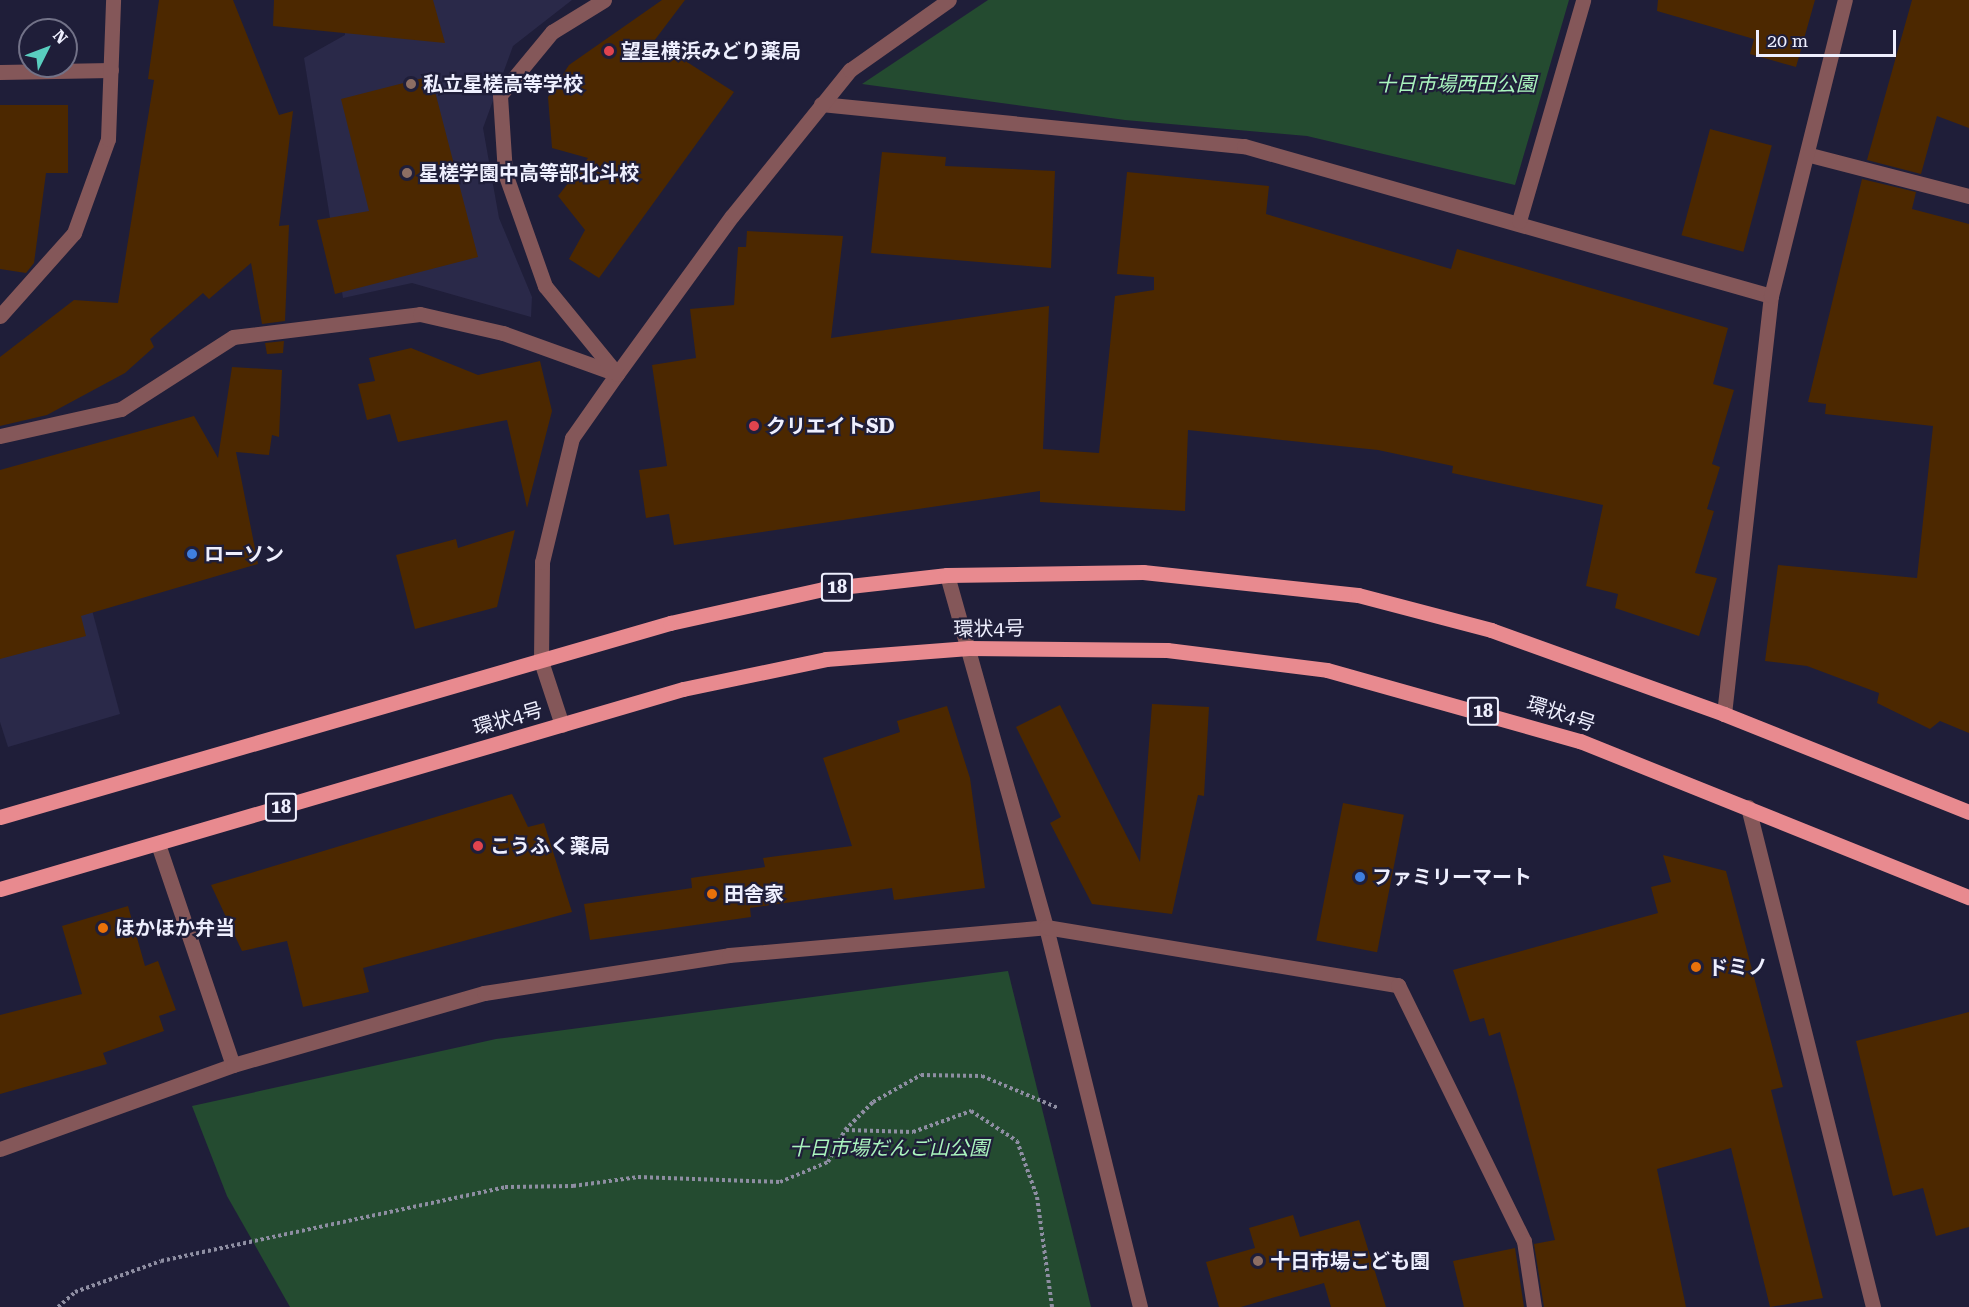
<!DOCTYPE html>
<html>
<head>
<meta charset="utf-8">
<style>
  body { margin:0 }
  #map { position:relative; width:1969px; height:1307px; overflow:hidden; background:#1f1e39; font-family:"Roboto Serif","Noto Sans JP",serif }
  div>[style] { position:absolute }
  .built>* { inset:0; background:#2a2949 }
  .green>* { inset:0; background:#244b30 }
  .building>* { inset:0; background:#4c2800; transform-origin:0 0 }
  .path>* { height:4px; margin-top:-2px; transform-origin:0; background:repeating-linear-gradient(90deg,#8e8ea2 0 3px,transparent 0 6px) }
  .minor>* { height:15px; margin:-7.5px; padding:0 7.5px; transform-origin:7.5px; border-radius:7.5px; background:#845759 }
  .primary>* { height:15px; margin:-7.5px; padding:0 7.5px; transform-origin:7.5px; border-radius:7.5px; background:#e88a8f }
  .dots>* { width:16px; height:16px; translate:-50% -50%; box-sizing:border-box; border:3px solid #1f1e39; border-radius:50% }
  span { translate:-50% -50%; white-space:nowrap; text-align:center; line-height:1.15; -webkit-text-stroke:4.5px #1f1e39; paint-order:stroke }
  .shield-label span { padding:2px 4px; background:#1f1e39; border:2px solid; border-radius:4px; -webkit-text-stroke-width:0 }
  .shield-label { font-size:18px; color:#eeeffe; font-weight:700 }
  .poi-label { font-size:20px; color:#eeeffe; font-weight:700 }
  .left { translate:0 -50%; text-align:left }
  .park-label { font-size:20px; color:#aaf5be; font-style:italic }
  .street-label { font-size:20px; color:#eeeffe }
  .north { position:absolute; left:18px; top:18px; width:60px; height:60px; box-sizing:border-box; background:#1f1e39; border:2px solid #727288; border-radius:50%; rotate:48deg; font-size:16px; font-weight:700; line-height:24px; text-align:center; color:#eeeffe }
  .north::after { content:''; display:block; margin:auto; width:21px; height:27px; background:#59cebf; clip-path:polygon(50% 0,100% 100%,50% 72%,0 100%) }
  .scale { position:absolute; left:1756px; top:30px; width:140px; height:27px; box-sizing:border-box; border:3px solid #eeeffe; border-top:0; padding-left:8px; font-size:18px; line-height:21px; white-space:nowrap; color:#eeeffe; -webkit-text-stroke:4px #1f1e39; paint-order:stroke }
</style>
</head>
<body>
<div id="map">
  <div class="built">
    <i style="clip-path:polygon(342px 0,572px 0,513px 46px,483px 128px,499px 218px,532px 297px,531px 317px,412px 283px,343px 298px,304px 58px,345px 35px)"></i>
    <i style="clip-path:polygon(75px 547px,120px 714px,8px 747px,0 722px,0 570px)"></i>
  </div>
  <div class="green">
    <i style="clip-path:polygon(988px 0,1569px 0,1515px 185px,1307px 136px,1125px 120px,862px 84px)"></i>
    <i style="clip-path:polygon(1008px 971px,1091px 1307px,290px 1307px,227px 1196px,192px 1106px,496px 1039px)"></i>
  </div>
  <div class="building">
    <i style="clip-path:polygon(159px 0,233px 0,279px 115px,293px 111px,279px 226px,289px 225px,285px 321px,262px 324px,251px 263px,209px 299px,203px 293px,150px 339px,154px 347px,125px 373px,47px 415px,0 426px,0 357px,74px 300px,118px 303px,154px 80px,148px 79px)"></i>
    <i style="clip-path:polygon(274px 0,433px 0,445px 43px,273px 26px)"></i>
    <i style="clip-path:polygon(662px 0,685px 0,654px 41px,734px 92px,599px 278px,569px 259px,585px 230px,558px 196px,588px 158px,552px 148px,548px 97px,569px 65px)"></i>
    <i style="clip-path:polygon(1658px 0,1815px 0,1796px 67px,1750px 54px,1754px 39px,1657px 11px)"></i>
    <i style="clip-path:polygon(1912px 0,1969px 0,1969px 128px,1937px 116px,1921px 174px,1867px 160px)"></i>
    <i style="clip-path:polygon(431px 76px,478px 257px,335px 294px,317px 220px,369px 211px,341px 99px)"></i>
    <i style="clip-path:polygon(0 105px,68px 105px,68px 173px,46px 173px,34px 263px,26px 273px,0 269px)"></i>
    <i style="left:1710px;top:129px;width:64px;height:110px;rotate:15deg"></i>
    <i style="clip-path:polygon(882px 152px,946px 157px,945px 166px,1055px 171px,1051px 268px,871px 253px)"></i>
    <i style="clip-path:polygon(1127px 172px,1269px 186px,1266px 214px,1451px 269px,1457px 249px,1728px 328px,1713px 384px,1734px 390px,1712px 464px,1720px 467px,1707px 509px,1714px 511px,1695px 573px,1717px 578px,1699px 636px,1615px 608px,1618px 594px,1586px 586px,1603px 505px,1452px 473px,1453px 466px,1378px 450px,1188px 430px,1185px 511px,1040px 502px,1040px 491px,674px 545px,669px 514px,646px 518px,639px 470px,667px 466px,652px 365px,696px 358px,690px 309px,734px 305px,738px 247px,746px 247px,747px 231px,843px 236px,831px 338px,1049px 306px,1043px 449px,1099px 453px,1115px 296px,1154px 290px,1154px 277px,1117px 274px)"></i>
    <i style="clip-path:polygon(1862px 179px,1916px 192px,1912px 209px,1969px 224px,1969px 733px,1940px 721px,1930px 729px,1877px 703px,1879px 693px,1807px 666px,1765px 661px,1778px 565px,1917px 578px,1933px 426px,1825px 414px,1826px 404px,1808px 402px)"></i>
    <i style="clip-path:polygon(284px 341px,283px 353px,267px 354px,265px 343px)"></i>
    <i style="clip-path:polygon(411px 348px,478px 375px,540px 361px,552px 411px,527px 508px,507px 420px,398px 442px,390px 414px,367px 420px,358px 384px,375px 381px,369px 358px)"></i>
    <i style="clip-path:polygon(232px 367px,282px 370px,279px 437px,272px 435px,269px 455px,236px 452px,258px 564px,81px 616px,86px 636px,0 659px,0 470px,194px 416px,218px 458px)"></i>
    <i style="clip-path:polygon(515px 530px,497px 607px,415px 629px,396px 555px,456px 539px,458px 548px)"></i>
    <i style="clip-path:polygon(1152px 704px,1209px 707px,1204px 796px,1198px 795px,1172px 914px,1092px 904px,1050px 823px,1061px 817px,1016px 727px,1060px 705px,1140px 862px)"></i>
    <i style="clip-path:polygon(947px 706px,970px 778px,985px 888px,894px 900px,892px 888px,750px 908px,751px 917px,590px 940px,584px 904px,692px 888px,691px 878px,765px 867px,763px 858px,852px 846px,823px 758px,900px 732px,897px 721px)"></i>
    <i style="clip-path:polygon(512px 794px,528px 827px,544px 823px,572px 912px,363px 968px,369px 992px,303px 1007px,287px 941px,242px 951px,211px 885px)"></i>
    <i style="left:1343px;top:803px;width:62px;height:140px;rotate:11deg"></i>
    <i style="clip-path:polygon(1663px 855px,1726px 871px,1783px 1087px,1771px 1090px,1823px 1298px,1770px 1307px,1731px 1148px,1657px 1169px,1686px 1307px,1544px 1307px,1534px 1244px,1555px 1240px,1517px 1093px,1500px 1032px,1489px 1036px,1484px 1018px,1470px 1022px,1453px 970px,1658px 913px,1651px 887px,1671px 882px)"></i>
    <i style="clip-path:polygon(128px 906px,145px 966px,158px 961px,176px 1010px,159px 1016px,164px 1031px,103px 1053px,107px 1064px,0 1094px,0 1015px,82px 994px,62px 926px)"></i>
    <i style="clip-path:polygon(1969px 1012px,1969px 1227px,1936px 1236px,1923px 1188px,1893px 1196px,1856px 1041px)"></i>
    <i style="clip-path:polygon(1293px 1215px,1300px 1237px,1359px 1220px,1386px 1307px,1331px 1307px,1324px 1283px,1241px 1307px,1219px 1307px,1206px 1262px,1255px 1248px,1249px 1228px)"></i>
    <i style="clip-path:polygon(1515px 1248px,1524px 1307px,1464px 1307px,1453px 1261px)"></i>
  </div>
  <div class="path">
    <i style="left:846px;top:1130px;width:67px;rotate:1.7deg"></i>
    <i style="left:913px;top:1132px;width:62px;rotate:-19.9deg"></i>
    <i style="left:971px;top:1111px;width:55px;rotate:33.1deg"></i>
    <i style="left:1017px;top:1141px;width:59px;rotate:70.3deg"></i>
    <i style="left:1037px;top:1197px;width:111px;rotate:82.2deg"></i>
    <i style="left:58px;top:1307px;width:23px;rotate:-41deg"></i>
    <i style="left:75px;top:1292px;width:91px;rotate:-19.8deg"></i>
    <i style="left:161px;top:1261px;width:352px;rotate:-12.1deg"></i>
    <i style="left:505px;top:1187px;width:68px;rotate:-0.8deg"></i>
    <i style="left:573px;top:1186px;width:66px;rotate:-7.9deg"></i>
    <i style="left:638px;top:1177px;width:142px;rotate:2deg"></i>
    <i style="left:780px;top:1182px;width:52px;rotate:-22.6deg"></i>
    <i style="left:828px;top:1162px;width:36px;rotate:-62deg"></i>
    <i style="left:845px;top:1130px;width:40px;rotate:-45deg"></i>
    <i style="left:873px;top:1102px;width:55px;rotate:-29.4deg"></i>
    <i style="left:921px;top:1075px;width:61px;rotate:0.9deg"></i>
    <i style="left:982px;top:1076px;width:82px;rotate:22.8deg"></i>
  </div>
  <div class="minor">
    <i style="left:0;top:72px;width:111px;rotate:-1deg"></i>
    <i style="left:821px;top:104px;width:425px;rotate:5.7deg"></i>
    <i style="left:1244px;top:146px;width:548px;rotate:15.89deg"></i>
    <i style="left:1810px;top:155px;width:164px;rotate:14.5deg"></i>
    <i style="left:1519px;top:221px;width:230px;rotate:-73.8deg"></i>
    <i style="left:0;top:316px;width:111px;rotate:-48.3deg"></i>
    <i style="left:74px;top:233px;width:100px;rotate:-70.1deg"></i>
    <i style="left:108px;top:139px;width:139px;rotate:-87.9deg"></i>
    <i style="left:0;top:436px;width:124px;rotate:-12.6deg"></i>
    <i style="left:121px;top:409px;width:133px;rotate:-32.7deg"></i>
    <i style="left:233px;top:337px;width:188px;rotate:-7deg"></i>
    <i style="left:420px;top:314px;width:85px;rotate:12.9deg"></i>
    <i style="left:503px;top:333px;width:121px;rotate:19.8deg"></i>
    <i style="left:617px;top:374px;width:195px;rotate:-54deg"></i>
    <i style="left:732px;top:216px;width:188px;rotate:-51.1deg"></i>
    <i style="left:850px;top:70px;width:121px;rotate:-35.3deg"></i>
    <i style="left:947px;top:575px;width:366px;rotate:74.3deg"></i>
    <i style="left:1046px;top:927px;width:391px;rotate:76.1deg"></i>
    <i style="left:1724px;top:714px;width:421px;rotate:-83.6deg"></i>
    <i style="left:1771px;top:296px;width:305px;rotate:-76deg"></i>
    <i style="left:562px;top:725px;width:67px;rotate:-108.2deg"></i>
    <i style="left:541px;top:661px;width:99px;rotate:-89.4deg"></i>
    <i style="left:542px;top:562px;width:128px;rotate:-76.4deg"></i>
    <i style="left:572px;top:438px;width:78px;rotate:-54.9deg"></i>
    <i style="left:617px;top:374px;width:114px;rotate:-129.3deg"></i>
    <i style="left:545px;top:286px;width:120px;rotate:-109.5deg"></i>
    <i style="left:505px;top:173px;width:78px;rotate:-93.7deg"></i>
    <i style="left:500px;top:95px;width:82px;rotate:-50.5deg"></i>
    <i style="left:552px;top:32px;width:61px;rotate:-31.6deg"></i>
    <i style="left:1748px;top:807px;width:515px;rotate:75.96deg"></i>
    <i style="left:158px;top:844px;width:233px;rotate:71.3deg"></i>
    <i style="left:0;top:1149px;width:248px;rotate:-19.8deg"></i>
    <i style="left:233px;top:1065px;width:261px;rotate:-16deg"></i>
    <i style="left:484px;top:993px;width:248px;rotate:-8.8deg"></i>
    <i style="left:729px;top:955px;width:318px;rotate:-5deg"></i>
    <i style="left:1046px;top:927px;width:357px;rotate:9.4deg"></i>
    <i style="left:1398px;top:985px;width:285px;rotate:63.8deg"></i>
    <i style="left:1524px;top:1241px;width:67px;rotate:81.4deg"></i>
  </div>
  <div class="primary">
    <i style="left:0;top:817px;width:698px;rotate:-16.15deg"></i>
    <i style="left:670px;top:623px;width:157px;rotate:-12.5deg"></i>
    <i style="left:823px;top:589px;width:125px;rotate:-6.4deg"></i>
    <i style="left:947px;top:575px;width:196px;rotate:-0.9deg"></i>
    <i style="left:1143px;top:572px;width:216px;rotate:6.1deg"></i>
    <i style="left:1358px;top:595px;width:138px;rotate:14.7deg"></i>
    <i style="left:1491px;top:630px;width:248px;rotate:19.8deg"></i>
    <i style="left:1724px;top:714px;width:264px;rotate:21.8deg"></i>
    <i style="left:0;top:889px;width:712px;rotate:-16.32deg"></i>
    <i style="left:683px;top:689px;width:146px;rotate:-11.8deg"></i>
    <i style="left:826px;top:659px;width:143px;rotate:-4.4deg"></i>
    <i style="left:969px;top:648px;width:198px;rotate:0.6deg"></i>
    <i style="left:1167px;top:650px;width:161px;rotate:7.1deg"></i>
    <i style="left:1327px;top:670px;width:263px;rotate:15.7deg"></i>
    <i style="left:1580px;top:741px;width:419px;rotate:21.9deg"></i>
  </div>
  <div class="dots">
    <i style="left:609px;top:51px;background:#e0444e"></i>
    <i style="left:411px;top:84px;background:#8d6e63"></i>
    <i style="left:407px;top:173px;background:#8d6e63"></i>
    <i style="left:754px;top:426px;background:#e0444e"></i>
    <i style="left:192px;top:554px;background:#3f7fe0"></i>
    <i style="left:478px;top:846px;background:#e0444e"></i>
    <i style="left:1360px;top:877px;background:#3f7fe0"></i>
    <i style="left:712px;top:894px;background:#e8710a"></i>
    <i style="left:103px;top:928px;background:#e8710a"></i>
    <i style="left:1696px;top:967px;background:#e8710a"></i>
    <i style="left:1258px;top:1261px;background:#8d6e63"></i>
  </div>
  <div class="shield-label">
    <span style="left:837px;top:587px">18</span>
    <span style="left:1483px;top:711px">18</span>
    <span style="left:281px;top:807px">18</span>
  </div>
  <div class="poi-label">
    <span class="left" style="left:621px;top:51px">望星横浜みどり薬局</span>
    <span class="left" style="left:423px;top:84px">私立星槎高等学校</span>
    <span class="left" style="left:419px;top:173px">星槎学園中高等部北斗校</span>
    <span class="left" style="left:766px;top:426px">クリエイトSD</span>
    <span class="left" style="left:204px;top:554px">ローソン</span>
    <span class="left" style="left:490px;top:846px">こうふく薬局</span>
    <span class="left" style="left:1372px;top:877px">ファミリーマート</span>
    <span class="left" style="left:724px;top:894px">田舎家</span>
    <span class="left" style="left:115px;top:928px">ほかほか弁当</span>
    <span class="left" style="left:1708px;top:967px">ドミノ</span>
    <span class="left" style="left:1270px;top:1261px">十日市場こども園</span>
  </div>
  <div class="park-label">
    <span style="left:1456px;top:84px">十日市場西田公園</span>
    <span style="left:889px;top:1148px">十日市場だんご山公園</span>
  </div>
  <div class="street-label">
    <span style="left:989px;top:629px;rotate:-1deg">環状4号</span>
    <span style="left:1561px;top:714px;rotate:18deg">環状4号</span>
    <span style="left:508px;top:719px;rotate:-16deg">環状4号</span>
  </div>
  <div class="north">N</div>
  <div class="scale">20 m</div>
</div>
</body>
</html>
